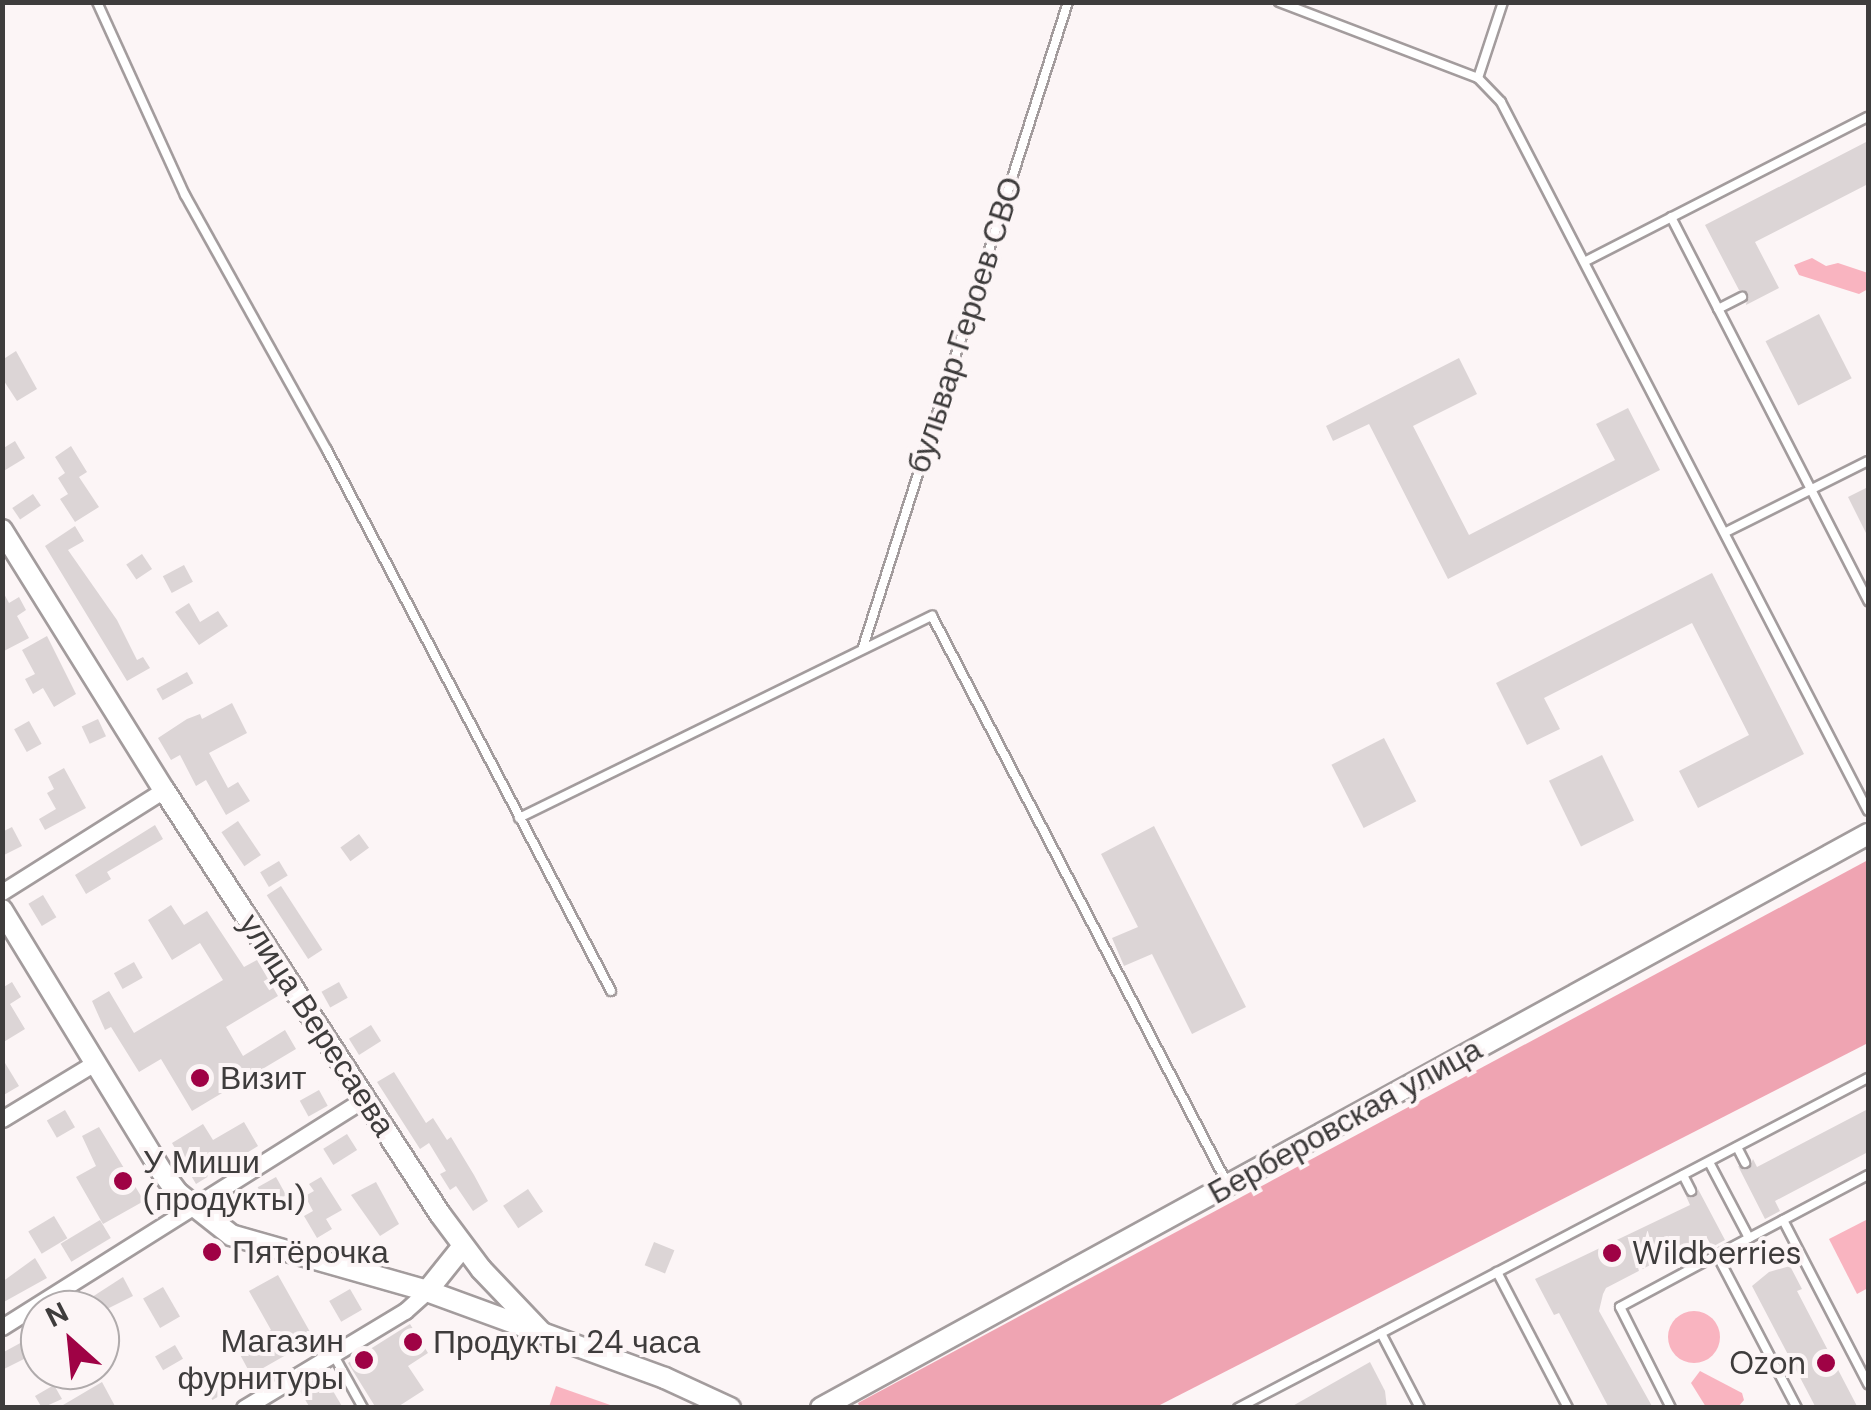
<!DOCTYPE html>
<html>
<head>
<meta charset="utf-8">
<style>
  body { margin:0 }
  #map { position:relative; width:1871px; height:1410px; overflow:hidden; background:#fcf5f6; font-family:"DM Sans",sans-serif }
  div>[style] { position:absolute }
  .green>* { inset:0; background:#f9b4c0 }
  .round { border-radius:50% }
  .forest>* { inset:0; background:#efa4b2 }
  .building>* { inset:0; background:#dcd5d6; transform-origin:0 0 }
  .roads { filter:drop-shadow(2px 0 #a39c9d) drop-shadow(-2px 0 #a39c9d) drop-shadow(0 2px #a39c9d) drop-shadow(0 -2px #a39c9d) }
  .lane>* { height:8px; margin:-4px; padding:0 4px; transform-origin:4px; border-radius:4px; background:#fff }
  .street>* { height:15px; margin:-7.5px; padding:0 7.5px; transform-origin:7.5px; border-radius:7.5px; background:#fff }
  .secondary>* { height:20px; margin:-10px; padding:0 10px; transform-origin:10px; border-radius:10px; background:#fff }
  .dots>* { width:28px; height:28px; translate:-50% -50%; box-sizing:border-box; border:5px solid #fcf5f6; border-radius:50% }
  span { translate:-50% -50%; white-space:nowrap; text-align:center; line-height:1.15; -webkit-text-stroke:8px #fcf5f6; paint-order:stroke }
  .street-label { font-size:32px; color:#3e3c3c }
  .poi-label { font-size:32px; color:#3e3c3c }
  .left { translate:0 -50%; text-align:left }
  .right { translate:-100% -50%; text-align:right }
  .frame { position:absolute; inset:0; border:5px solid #3e3c3c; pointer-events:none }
  .north { position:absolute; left:20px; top:1290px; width:100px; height:100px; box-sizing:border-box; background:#fcf5f6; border:2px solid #b0abac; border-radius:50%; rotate:333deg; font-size:28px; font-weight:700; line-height:40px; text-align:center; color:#3e3c3c }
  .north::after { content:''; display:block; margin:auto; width:35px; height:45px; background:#9f0245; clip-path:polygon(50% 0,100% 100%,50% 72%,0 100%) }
</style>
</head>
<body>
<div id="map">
  <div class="green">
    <i style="clip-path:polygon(1812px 258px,1826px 266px,1838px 263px,1868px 273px,1868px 289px,1859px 294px,1799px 275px,1794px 265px)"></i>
    <i style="clip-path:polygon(1868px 1219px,1868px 1288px,1857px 1294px,1829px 1239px)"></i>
    <i class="round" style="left:1668px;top:1311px;width:52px;height:52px"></i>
    <i style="clip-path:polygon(1700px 1371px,1742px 1393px,1744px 1400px,1738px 1407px,1706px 1407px,1691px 1383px)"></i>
    <i style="clip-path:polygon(556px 1386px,616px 1407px,549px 1407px)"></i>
  </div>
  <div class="forest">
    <i style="clip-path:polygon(1868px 860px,1868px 1043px,1156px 1407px,860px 1408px,858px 1403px)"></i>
  </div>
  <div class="building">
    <i style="clip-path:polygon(1868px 141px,1868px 184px,1755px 242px,1779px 288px,1746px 305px,1748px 293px,1739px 290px,1705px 225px)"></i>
    <i style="left:1819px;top:314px;width:72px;height:60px;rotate:63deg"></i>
    <i style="clip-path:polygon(16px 351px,37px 389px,17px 401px,2px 378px,2px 360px)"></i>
    <i style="clip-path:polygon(1459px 358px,1477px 394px,1413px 426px,1469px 535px,1615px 460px,1596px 424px,1628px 408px,1660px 470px,1448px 579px,1369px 424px,1333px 441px,1326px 426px)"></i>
    <i style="clip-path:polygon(15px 441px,25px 458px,2px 472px,2px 449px)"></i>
    <i style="clip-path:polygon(71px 446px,87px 472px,79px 477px,99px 507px,75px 522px,60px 499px,68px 494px,58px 478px,65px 473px,55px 457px)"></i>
    <i style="clip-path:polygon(1868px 487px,1868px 537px,1848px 497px)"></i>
    <i style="left:33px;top:494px;width:14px;height:25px;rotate:56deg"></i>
    <i style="clip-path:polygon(75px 526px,84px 541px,68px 550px,117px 620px,137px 660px,143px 657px,150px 668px,127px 681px,45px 546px)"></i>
    <i style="left:142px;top:554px;width:18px;height:19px;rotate:56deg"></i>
    <i style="left:184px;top:565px;width:19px;height:24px;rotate:62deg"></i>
    <i style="clip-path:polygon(1712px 573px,1804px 754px,1698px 808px,1679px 771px,1749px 735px,1692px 623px,1544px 698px,1560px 729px,1527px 745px,1496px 683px)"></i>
    <i style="clip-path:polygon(2px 590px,9px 603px,19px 597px,26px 610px,17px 616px,29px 638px,2px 652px)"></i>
    <i style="clip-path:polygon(189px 603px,200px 622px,218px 611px,228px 626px,199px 645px,175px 612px)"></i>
    <i style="clip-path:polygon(47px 636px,76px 694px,54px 707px,43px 688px,33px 694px,25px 679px,35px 674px,22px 650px)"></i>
    <i style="left:187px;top:672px;width:13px;height:35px;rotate:61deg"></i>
    <i style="clip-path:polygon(232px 703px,247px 733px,209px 753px,228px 788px,238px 782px,250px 801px,226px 815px,206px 780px,196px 786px,180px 755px,171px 760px,158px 738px,187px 719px,200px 714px,202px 719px)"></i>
    <i style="left:98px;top:719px;width:19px;height:18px;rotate:65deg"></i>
    <i style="left:29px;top:721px;width:26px;height:17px;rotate:61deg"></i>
    <i style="left:1384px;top:738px;width:71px;height:59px;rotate:63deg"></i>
    <i style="left:1602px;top:755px;width:73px;height:59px;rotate:64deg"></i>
    <i style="clip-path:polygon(64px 768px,86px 808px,45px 830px,39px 819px,56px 809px,47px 793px,54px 789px,48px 777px)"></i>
    <i style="left:238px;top:821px;width:41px;height:20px;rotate:56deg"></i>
    <i style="clip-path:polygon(155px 825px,163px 839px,107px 872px,111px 879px,86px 894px,75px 875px)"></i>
    <i style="clip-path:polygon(1154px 826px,1246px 1007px,1192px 1034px,1152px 954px,1124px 966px,1112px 938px,1138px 927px,1101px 854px)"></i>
    <i style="clip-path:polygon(12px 827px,22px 846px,2px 856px,2px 832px)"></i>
    <i style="left:359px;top:834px;width:17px;height:23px;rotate:54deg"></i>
    <i style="left:279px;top:861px;width:17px;height:22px;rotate:59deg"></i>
    <i style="left:281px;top:886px;width:76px;height:17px;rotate:57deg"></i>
    <i style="left:43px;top:895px;width:26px;height:17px;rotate:59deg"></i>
    <i style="clip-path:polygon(171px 905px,184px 925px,207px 911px,244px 967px,257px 960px,278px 996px,226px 1027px,243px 1056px,285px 1030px,296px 1049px,192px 1111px,161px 1059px,139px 1072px,111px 1027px,105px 1030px,92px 1001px,109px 991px,134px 1033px,223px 980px,200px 943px,172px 960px,148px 920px)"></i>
    <i style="left:134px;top:962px;width:18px;height:23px;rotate:61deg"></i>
    <i style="clip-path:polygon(12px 982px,21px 997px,10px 1004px,25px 1029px,2px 1043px,2px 988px)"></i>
    <i style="left:339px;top:982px;width:18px;height:20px;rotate:61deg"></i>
    <i style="left:371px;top:1025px;width:19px;height:26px;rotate:58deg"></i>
    <i style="clip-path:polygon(2px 1058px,19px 1086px,2px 1096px)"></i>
    <i style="clip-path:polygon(394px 1072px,426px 1123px,433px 1118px,447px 1140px,451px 1137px,474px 1175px,488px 1201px,473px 1211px,456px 1186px,450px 1190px,440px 1174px,446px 1171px,429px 1143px,420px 1149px,377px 1082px)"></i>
    <i style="left:319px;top:1090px;width:18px;height:22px;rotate:61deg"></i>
    <i style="clip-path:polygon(1868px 1109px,1868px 1152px,1775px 1201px,1780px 1211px,1765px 1219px,1738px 1166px,1749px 1169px,1753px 1159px,1757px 1167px)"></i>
    <i style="left:65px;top:1110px;width:20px;height:21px;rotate:60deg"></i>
    <i style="clip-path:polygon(244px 1122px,258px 1146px,196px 1184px,172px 1143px,203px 1124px,213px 1140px)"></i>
    <i style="clip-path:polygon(99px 1127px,144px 1201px,103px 1224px,76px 1177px,96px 1166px,82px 1136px)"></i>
    <i style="left:347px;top:1134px;width:19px;height:28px;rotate:58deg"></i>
    <i style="left:276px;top:1177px;width:21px;height:21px;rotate:61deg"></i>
    <i style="clip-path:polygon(321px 1177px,342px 1210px,326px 1219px,332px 1229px,317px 1238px,304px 1216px,313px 1211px,305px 1196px,314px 1191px,309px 1184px)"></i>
    <i style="clip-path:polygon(376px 1182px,399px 1224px,380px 1236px,351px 1195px)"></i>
    <i style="left:528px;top:1189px;width:27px;height:30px;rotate:56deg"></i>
    <i style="clip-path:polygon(1698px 1189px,1725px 1240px,1712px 1247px,1706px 1236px,1606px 1288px,1603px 1294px,1599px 1311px,1653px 1408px,1609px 1408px,1559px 1313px,1554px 1315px,1535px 1279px,1690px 1205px,1686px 1196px,1695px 1197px)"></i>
    <i style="left:54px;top:1216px;width:26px;height:30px;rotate:59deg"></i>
    <i style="left:100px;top:1220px;width:21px;height:46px;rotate:59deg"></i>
    <i style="left:654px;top:1242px;width:22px;height:25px;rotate:22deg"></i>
    <i style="clip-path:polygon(35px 1258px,47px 1278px,2px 1303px,2px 1282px)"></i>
    <i style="clip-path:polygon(1790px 1266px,1802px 1289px,1797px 1291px,1858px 1408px,1816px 1408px,1752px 1286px,1769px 1272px)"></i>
    <i style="clip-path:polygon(278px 1275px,314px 1339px,251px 1375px,237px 1349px,271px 1330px,249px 1291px)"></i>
    <i style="clip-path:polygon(123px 1277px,133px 1296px,105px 1310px,72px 1310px)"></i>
    <i style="left:163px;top:1287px;width:34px;height:23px;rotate:60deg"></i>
    <i style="left:350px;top:1289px;width:24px;height:24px;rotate:60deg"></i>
    <i style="clip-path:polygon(410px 1324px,428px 1353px,408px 1366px,424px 1390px,396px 1408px,376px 1408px,348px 1363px)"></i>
    <i style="clip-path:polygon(24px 1341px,32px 1355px,2px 1370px,2px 1353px)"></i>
    <i style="left:175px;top:1345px;width:16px;height:23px;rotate:60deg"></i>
    <i style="clip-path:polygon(1370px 1362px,1385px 1391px,1387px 1408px,1289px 1408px)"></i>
    <i style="left:217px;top:1372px;width:22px;height:18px;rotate:60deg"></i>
    <i style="clip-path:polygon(323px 1374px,343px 1408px,310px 1408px,299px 1389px)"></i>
    <i style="clip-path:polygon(102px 1382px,116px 1408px,58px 1408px)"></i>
    <i style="clip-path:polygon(54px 1385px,62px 1399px,42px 1408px,35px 1396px)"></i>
  </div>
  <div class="roads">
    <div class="lane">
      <i style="left:97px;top:2px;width:212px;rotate:65.5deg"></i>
      <i style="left:185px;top:195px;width:292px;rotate:60.9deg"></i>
      <i style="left:327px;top:450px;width:611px;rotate:62.3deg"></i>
      <i style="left:1279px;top:2px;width:213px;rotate:20.9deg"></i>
      <i style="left:1478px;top:78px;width:33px;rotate:46deg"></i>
      <i style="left:1501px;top:102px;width:798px;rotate:62.63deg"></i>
      <i style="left:1478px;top:78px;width:80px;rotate:-71.8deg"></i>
      <i style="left:1671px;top:217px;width:432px;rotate:62.8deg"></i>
      <i style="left:1586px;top:261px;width:317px;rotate:-27.1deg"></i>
      <i style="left:1718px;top:309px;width:27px;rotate:-27deg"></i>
      <i style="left:1726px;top:532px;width:159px;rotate:-26.6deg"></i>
      <i style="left:863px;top:647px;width:677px;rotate:-72.37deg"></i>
      <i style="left:519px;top:818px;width:460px;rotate:-26.1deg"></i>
      <i style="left:932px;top:616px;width:637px;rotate:62.51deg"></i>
      <i style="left:1737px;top:1147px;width:18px;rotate:63deg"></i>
      <i style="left:1709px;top:1162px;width:86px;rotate:62.2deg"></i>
      <i style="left:1683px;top:1175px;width:18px;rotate:63deg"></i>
      <i style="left:1783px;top:1220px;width:185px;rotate:62.6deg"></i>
      <i style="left:1717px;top:1255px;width:171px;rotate:-27.9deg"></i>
      <i style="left:1497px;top:1272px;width:153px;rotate:62.4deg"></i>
      <i style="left:1381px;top:1333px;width:85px;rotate:62.5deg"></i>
      <i style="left:333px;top:1354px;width:62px;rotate:60.9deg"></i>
      <i style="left:1238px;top:1408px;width:711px;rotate:-27.65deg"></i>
      <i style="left:1671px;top:1408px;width:113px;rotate:-116.8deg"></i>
      <i style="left:1620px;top:1307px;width:110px;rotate:-28.2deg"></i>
      <i style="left:1717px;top:1255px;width:173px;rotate:62.4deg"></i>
    </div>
    <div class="street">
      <i style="left:2px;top:892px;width:191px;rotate:-32.2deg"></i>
      <i style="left:2px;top:1119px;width:110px;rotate:-31.2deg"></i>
      <i style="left:2px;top:1327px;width:429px;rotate:-32.2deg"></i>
      <i style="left:244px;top:1408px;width:188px;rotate:-31.1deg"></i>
      <i style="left:405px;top:1311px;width:30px;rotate:-42deg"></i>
    </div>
    <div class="secondary">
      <i style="left:2px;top:530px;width:306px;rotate:58.1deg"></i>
      <i style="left:164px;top:790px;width:506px;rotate:56.94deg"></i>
      <i style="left:440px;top:1214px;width:69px;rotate:53.3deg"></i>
      <i style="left:481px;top:1269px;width:88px;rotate:46.4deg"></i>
      <i style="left:2px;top:910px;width:307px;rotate:58.6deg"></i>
      <i style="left:162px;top:1172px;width:26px;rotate:53deg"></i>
      <i style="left:178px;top:1193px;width:68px;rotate:38.4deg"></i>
      <i style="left:231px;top:1235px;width:204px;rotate:15.9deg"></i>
      <i style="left:427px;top:1291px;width:253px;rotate:20.1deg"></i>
      <i style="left:665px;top:1378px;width:72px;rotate:24.8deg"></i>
      <i style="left:427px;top:1291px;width:58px;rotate:-51.3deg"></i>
      <i style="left:821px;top:1408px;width:1194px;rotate:-28.73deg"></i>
    </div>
  </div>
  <div class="dots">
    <i style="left:200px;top:1078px;background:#9f0245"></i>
    <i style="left:123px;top:1181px;background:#9f0245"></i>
    <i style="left:212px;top:1252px;background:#9f0245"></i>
    <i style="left:1612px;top:1253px;background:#9f0245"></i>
    <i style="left:413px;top:1342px;background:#9f0245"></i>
    <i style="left:364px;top:1360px;background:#9f0245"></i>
    <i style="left:1826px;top:1363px;background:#9f0245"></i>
  </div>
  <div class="street-label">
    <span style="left:965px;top:325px;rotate:-72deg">бульвар Героев СВО</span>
    <span style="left:317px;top:1025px;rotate:57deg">улица Вересаева</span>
    <span style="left:1345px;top:1121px;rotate:-29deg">Берберовская улица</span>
  </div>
  <div class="poi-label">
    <span class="left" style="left:220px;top:1078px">Визит</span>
    <span class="left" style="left:143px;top:1181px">У Миши<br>(продукты)</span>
    <span class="left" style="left:232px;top:1252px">Пятёрочка</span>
    <span class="left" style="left:1632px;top:1253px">Wildberries</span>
    <span class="right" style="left:344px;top:1360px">Магазин<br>фурнитуры</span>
    <span class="left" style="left:433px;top:1342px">Продукты 24 часа</span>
    <span class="right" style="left:1806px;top:1363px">Ozon</span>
  </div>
  <div class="frame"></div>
  <div class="north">N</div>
</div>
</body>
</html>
